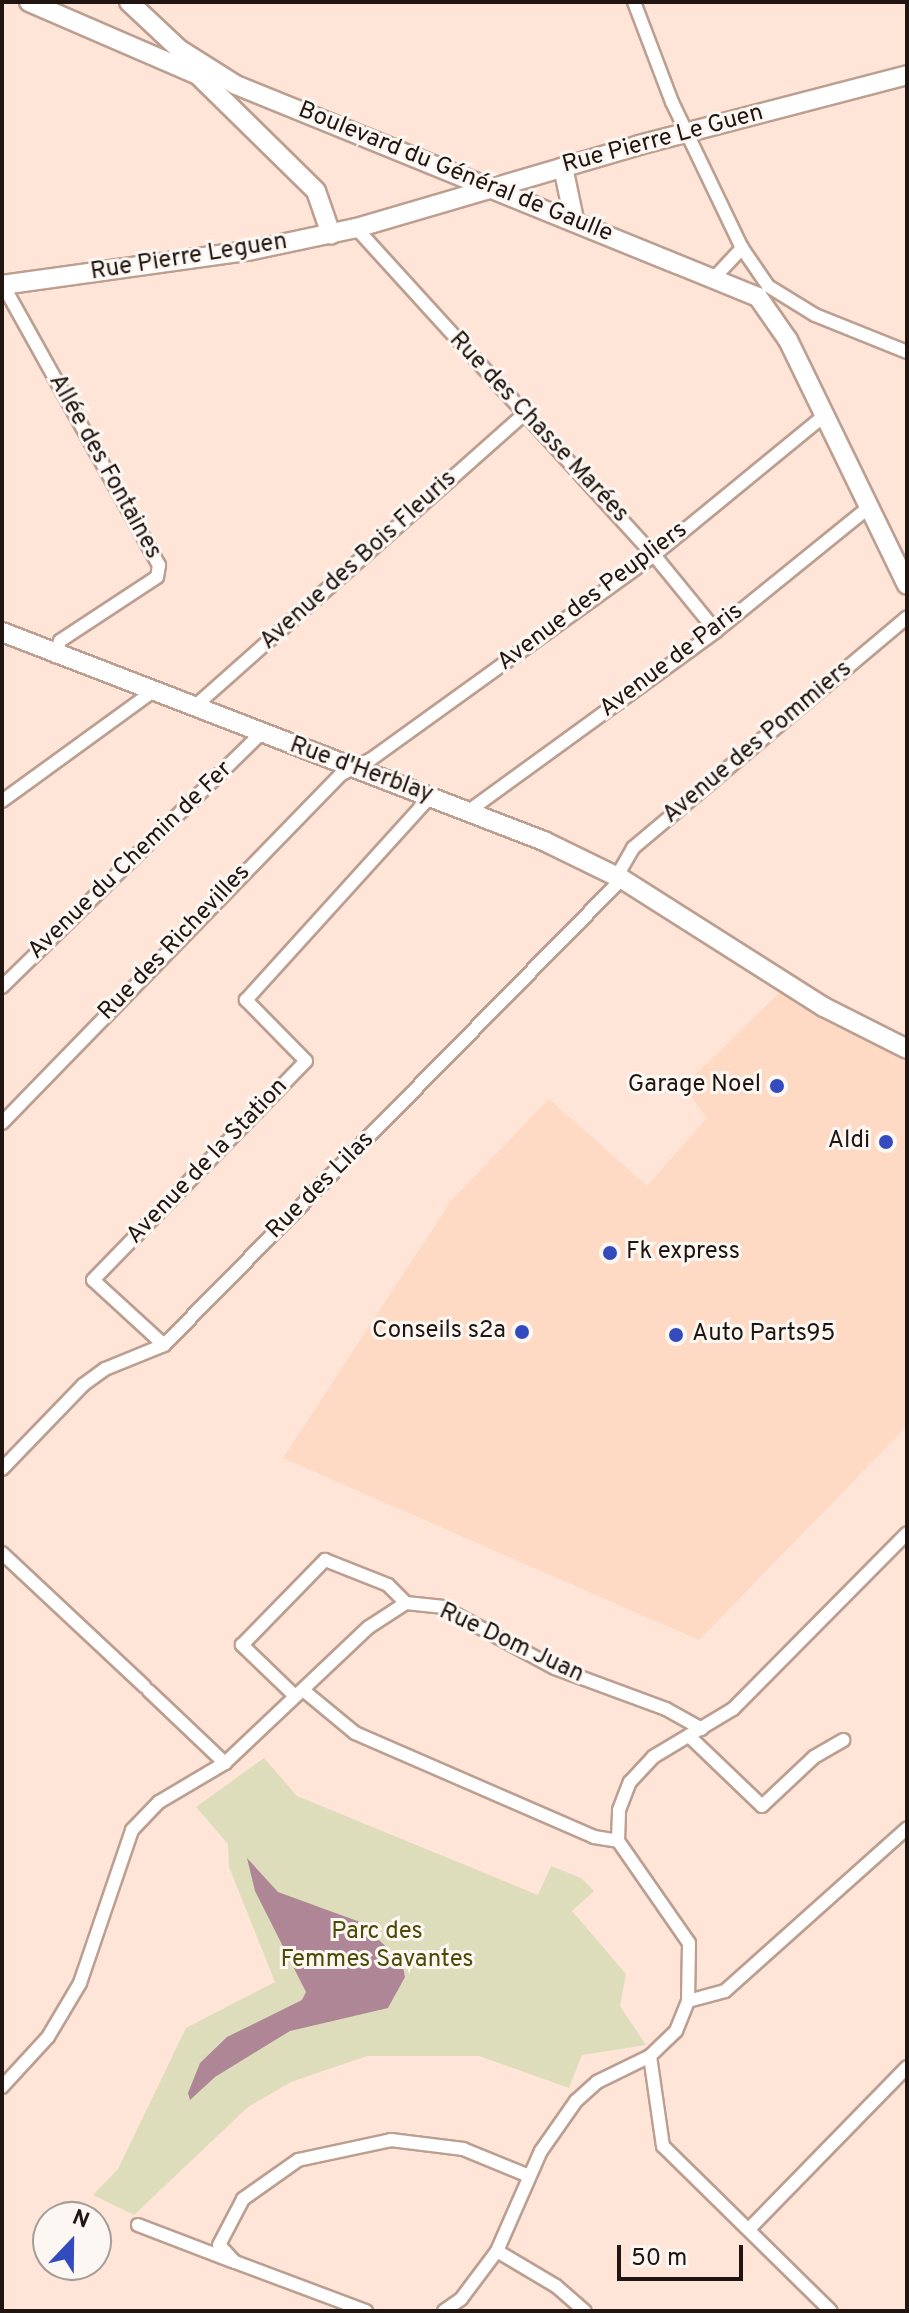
<!DOCTYPE html>
<html>
<head>
<meta charset="utf-8">
<style>
  body { margin:0 }
  #map { position:relative; width:909px; height:2313px; overflow:hidden; background:#fee5d8; font-family:Overpass,sans-serif }
  div>[style] { position:absolute }
  .built>* { inset:0; background:#fed9c4 }
  .green>* { inset:0; background:#deddbb }
  .water>* { inset:0; background:#ae8695 }
  .roads { filter:drop-shadow(2px 0 #bc9f90) drop-shadow(-2px 0 #bc9f90) drop-shadow(0 2px #bc9f90) drop-shadow(0 -2px #bc9f90) }
  .street>* { height:12px; margin:-6px; padding:0 6px; transform-origin:6px; border-radius:6px; background:#fff }
  .secondary>* { height:18px; margin:-9px; padding:0 9px; transform-origin:9px; border-radius:9px; background:#fff }
  .dots>* { width:22px; height:22px; translate:-50% -50%; box-sizing:border-box; border:4px solid #fdf7f3; border-radius:50% }
  span { translate:-50% -50%; white-space:nowrap; text-align:center; line-height:1.15; -webkit-text-stroke:6px #fdf7f3; paint-order:stroke }
  .street-label { font-size:24px; color:#201510 }
  .poi-label { font-size:24px; color:#201510 }
  .right { translate:-100% -50%; text-align:right }
  .left { translate:0 -50%; text-align:left }
  .park-label { font-size:24px; color:#4d4a05 }
  .frame { position:absolute; inset:0; border:4px solid #201510; pointer-events:none }
  .north { position:absolute; left:32px; top:2201px; width:80px; height:80px; box-sizing:border-box; background:#fdf7f3; border:2px solid #a59d98; border-radius:50%; rotate:22deg; font-size:22px; font-weight:700; line-height:32px; text-align:center; color:#201510 }
  .north::after { content:''; display:block; margin:auto; width:28px; height:36px; background:#334bbd; clip-path:polygon(50% 0,100% 100%,50% 72%,0 100%) }
  .scale { position:absolute; left:617px; top:2245px; width:126px; height:36px; box-sizing:border-box; border:4px solid #201510; border-top:0; padding-left:10px; font-size:24px; line-height:28px; white-space:nowrap; color:#201510; -webkit-text-stroke:6px #fdf7f3; paint-order:stroke }
</style>
</head>
<body>
<div id="map">
  <div class="built">
    <i style="clip-path:polygon(781px 991px,907px 1063px,907px 1426px,699px 1640px,283px 1458px,451px 1201px,549px 1099px,647px 1186px,707px 1118px,688px 1092px,689px 1081px)"></i>
  </div>
  <div class="green">
    <i style="clip-path:polygon(264px 1758px,297px 1796px,538px 1895px,551px 1866px,581px 1878px,594px 1891px,572px 1911px,626px 1974px,620px 2006px,646px 2045px,582px 2055px,569px 2088px,479px 2056px,367px 2056px,291px 2082px,248px 2107px,134px 2215px,93px 2195px,118px 2169px,186px 2028px,275px 1982px,229px 1867px,228px 1844px,196px 1807px)"></i>
  </div>
  <div class="water">
    <i style="clip-path:polygon(247px 1858px,278px 1892px,360px 1922px,402px 1962px,405px 1977px,388px 2008px,290px 2031px,215px 2077px,190px 2100px,188px 2093px,200px 2063px,227px 2037px,302px 2000px,306px 1992px,255px 1891px)"></i>
  </div>
  <div class="roads">
    <div class="street">
      <i style="left:634px;top:2px;width:107px;rotate:69.2deg"></i>
      <i style="left:672px;top:102px;width:162px;rotate:64.4deg"></i>
      <i style="left:742px;top:248px;width:46px;rotate:55.6deg"></i>
      <i style="left:768px;top:286px;width:55px;rotate:31.7deg"></i>
      <i style="left:815px;top:315px;width:99px;rotate:21.9deg"></i>
      <i style="left:356px;top:228px;width:442px;rotate:47.7deg"></i>
      <i style="left:654px;top:555px;width:98px;rotate:50.8deg"></i>
      <i style="left:715px;top:277px;width:40px;rotate:-47deg"></i>
      <i style="left:3px;top:285px;width:321px;rotate:60.9deg"></i>
      <i style="left:159px;top:565px;width:12px;rotate:99deg"></i>
      <i style="left:157px;top:577px;width:116px;rotate:146.6deg"></i>
      <i style="left:60px;top:641px;width:16px;rotate:108deg"></i>
      <i style="left:193px;top:708px;width:444px;rotate:-41.6deg"></i>
      <i style="left:2px;top:801px;width:185px;rotate:-36deg"></i>
      <i style="left:470px;top:810px;width:304px;rotate:-36deg"></i>
      <i style="left:716px;top:631px;width:197px;rotate:-39deg"></i>
      <i style="left:617px;top:876px;width:32px;rotate:-60deg"></i>
      <i style="left:633px;top:848px;width:358px;rotate:-40.1deg"></i>
      <i style="left:2px;top:987px;width:361px;rotate:-44.4deg"></i>
      <i style="left:2px;top:1123px;width:485px;rotate:-45.8deg"></i>
      <i style="left:340px;top:775px;width:34px;rotate:-27deg"></i>
      <i style="left:370px;top:760px;width:350px;rotate:-35.8deg"></i>
      <i style="left:654px;top:555px;width:221px;rotate:-39.3deg"></i>
      <i style="left:164px;top:1345px;width:96px;rotate:-137.5deg"></i>
      <i style="left:93px;top:1280px;width:305px;rotate:-45.8deg"></i>
      <i style="left:306px;top:1061px;width:86px;rotate:-134.5deg"></i>
      <i style="left:246px;top:1000px;width:275px;rotate:-47.8deg"></i>
      <i style="left:2px;top:1469px;width:117px;rotate:-46deg"></i>
      <i style="left:83px;top:1385px;width:27px;rotate:-36deg"></i>
      <i style="left:105px;top:1369px;width:64px;rotate:-22.1deg"></i>
      <i style="left:164px;top:1345px;width:653px;rotate:-45.5deg"></i>
      <i style="left:2px;top:1553px;width:195px;rotate:43.1deg"></i>
      <i style="left:406px;top:1603px;width:36px;rotate:6deg"></i>
      <i style="left:442px;top:1607px;width:128px;rotate:28.4deg"></i>
      <i style="left:555px;top:1668px;width:118px;rotate:20.3deg"></i>
      <i style="left:666px;top:1709px;width:41px;rotate:29.1deg"></i>
      <i style="left:303px;top:1690px;width:67px;rotate:39.6deg"></i>
      <i style="left:355px;top:1733px;width:261px;rotate:23.5deg"></i>
      <i style="left:594px;top:1837px;width:24px;rotate:9deg"></i>
      <i style="left:149px;top:1691px;width:105px;rotate:43.5deg"></i>
      <i style="left:295px;top:1696px;width:74px;rotate:-136.1deg"></i>
      <i style="left:242px;top:1645px;width:119px;rotate:-45.7deg"></i>
      <i style="left:325px;top:1560px;width:68px;rotate:21.6deg"></i>
      <i style="left:388px;top:1585px;width:25px;rotate:45deg"></i>
      <i style="left:689px;top:1736px;width:101px;rotate:43.8deg"></i>
      <i style="left:762px;top:1806px;width:71px;rotate:-43.3deg"></i>
      <i style="left:814px;top:1757px;width:34px;rotate:-30deg"></i>
      <i style="left:618px;top:1841px;width:31px;rotate:-88deg"></i>
      <i style="left:619px;top:1810px;width:30px;rotate:-69deg"></i>
      <i style="left:630px;top:1782px;width:34px;rotate:-47deg"></i>
      <i style="left:653px;top:1757px;width:93px;rotate:-31deg"></i>
      <i style="left:733px;top:1709px;width:247px;rotate:-45.3deg"></i>
      <i style="left:688px;top:2001px;width:38px;rotate:-15deg"></i>
      <i style="left:725px;top:1991px;width:244px;rotate:-41.8deg"></i>
      <i style="left:650px;top:2056px;width:91px;rotate:81.8deg"></i>
      <i style="left:663px;top:2146px;width:235px;rotate:44.5deg"></i>
      <i style="left:2px;top:2087px;width:68px;rotate:-47.4deg"></i>
      <i style="left:48px;top:2037px;width:63px;rotate:-59.3deg"></i>
      <i style="left:80px;top:1983px;width:162px;rotate:-71.2deg"></i>
      <i style="left:132px;top:1830px;width:39px;rotate:-46deg"></i>
      <i style="left:159px;top:1802px;width:77px;rotate:-30.6deg"></i>
      <i style="left:225px;top:1763px;width:198px;rotate:-43.4deg"></i>
      <i style="left:369px;top:1627px;width:44px;rotate:-33deg"></i>
      <i style="left:138px;top:2225px;width:101px;rotate:21deg"></i>
      <i style="left:750px;top:2228px;width:225px;rotate:-45.7deg"></i>
      <i style="left:497px;top:2251px;width:69px;rotate:30.7deg"></i>
      <i style="left:556px;top:2286px;width:38px;rotate:41deg"></i>
      <i style="left:366px;top:2311px;width:140px;rotate:-159.5deg"></i>
      <i style="left:235px;top:2262px;width:23px;rotate:-133deg"></i>
      <i style="left:219px;top:2245px;width:52px;rotate:-62.4deg"></i>
      <i style="left:243px;top:2199px;width:67px;rotate:-35.3deg"></i>
      <i style="left:298px;top:2160px;width:95px;rotate:-12.1deg"></i>
      <i style="left:391px;top:2140px;width:73px;rotate:7.1deg"></i>
      <i style="left:463px;top:2149px;width:71px;rotate:22.2deg"></i>
      <i style="left:444px;top:2311px;width:21px;rotate:-35deg"></i>
      <i style="left:461px;top:2299px;width:60px;rotate:-53.1deg"></i>
      <i style="left:497px;top:2251px;width:109px;rotate:-66.3deg"></i>
      <i style="left:541px;top:2151px;width:61px;rotate:-55deg"></i>
      <i style="left:576px;top:2101px;width:28px;rotate:-42deg"></i>
      <i style="left:597px;top:2082px;width:59px;rotate:-26.1deg"></i>
      <i style="left:650px;top:2056px;width:36px;rotate:-44deg"></i>
      <i style="left:676px;top:2031px;width:32px;rotate:-68deg"></i>
      <i style="left:688px;top:2001px;width:58px;rotate:-89deg"></i>
      <i style="left:689px;top:1943px;width:124px;rotate:-124.8deg"></i>
    </div>
    <div class="secondary">
      <i style="left:29px;top:2px;width:184px;rotate:23.4deg"></i>
      <i style="left:198px;top:75px;width:165px;rotate:44.5deg"></i>
      <i style="left:316px;top:191px;width:46px;rotate:70.8deg"></i>
      <i style="left:129px;top:2px;width:69px;rotate:43.2deg"></i>
      <i style="left:179px;top:49px;width:67px;rotate:32.3deg"></i>
      <i style="left:236px;top:85px;width:563px;rotate:22.1deg"></i>
      <i style="left:758px;top:297px;width:52px;rotate:55.1deg"></i>
      <i style="left:788px;top:340px;width:272px;rotate:64.1deg"></i>
      <i style="left:563px;top:167px;width:53px;rotate:78.1deg"></i>
      <i style="left:2px;top:285px;width:248px;rotate:-7.9deg"></i>
      <i style="left:248px;top:251px;width:110px;rotate:-12deg"></i>
      <i style="left:356px;top:228px;width:295px;rotate:-16.3deg"></i>
      <i style="left:639px;top:145px;width:277px;rotate:-14.6deg"></i>
      <i style="left:2px;top:632px;width:581px;rotate:21.09deg"></i>
      <i style="left:544px;top:841px;width:87px;rotate:26deg"></i>
      <i style="left:622px;top:879px;width:239px;rotate:32.4deg"></i>
      <i style="left:824px;top:1007px;width:93px;rotate:26.8deg"></i>
    </div>
  </div>
  <div class="dots">
    <i style="left:777px;top:1086px;background:#334bbd"></i>
    <i style="left:886px;top:1142px;background:#334bbd"></i>
    <i style="left:610px;top:1253px;background:#334bbd"></i>
    <i style="left:522px;top:1332px;background:#334bbd"></i>
    <i style="left:676px;top:1335px;background:#334bbd"></i>
  </div>
  <div class="street-label">
    <span style="left:663px;top:140px;rotate:-15deg">Rue Pierre Le Guen</span>
    <span style="left:455px;top:173px;rotate:22deg">Boulevard du Général de Gaulle</span>
    <span style="left:189px;top:258px;rotate:-9deg">Rue Pierre Leguen</span>
    <span style="left:538px;top:428px;rotate:47deg">Rue des Chasse Marées</span>
    <span style="left:104px;top:467px;rotate:61deg">Allée des Fontaines</span>
    <span style="left:359px;top:561px;rotate:-42deg">Avenue des Bois Fleuris</span>
    <span style="left:593px;top:597px;rotate:-37deg">Avenue des Peupliers</span>
    <span style="left:672px;top:661px;rotate:-37deg">Avenue de Paris</span>
    <span style="left:758px;top:743px;rotate:-40deg">Avenue des Pommiers</span>
    <span style="left:361px;top:771px;rotate:20deg">Rue d'Herblay</span>
    <span style="left:131px;top:861px;rotate:-44deg">Avenue du Chemin de Fer</span>
    <span style="left:175px;top:943px;rotate:-46deg">Rue des Richevilles</span>
    <span style="left:208px;top:1162px;rotate:-46deg">Avenue de la Station</span>
    <span style="left:321px;top:1186px;rotate:-45deg">Rue des Lilas</span>
    <span style="left:511px;top:1644px;rotate:25deg">Rue Dom Juan</span>
  </div>
  <div class="poi-label">
    <span class="right" style="left:761px;top:1086px">Garage Noel</span>
    <span class="right" style="left:870px;top:1142px">Aldi</span>
    <span class="left" style="left:626px;top:1253px">Fk express</span>
    <span class="right" style="left:506px;top:1332px">Conseils s2a</span>
    <span class="left" style="left:692px;top:1335px">Auto Parts95</span>
  </div>
  <div class="park-label">
    <span style="left:377px;top:1947px">Parc des<br>Femmes Savantes</span>
  </div>
  <div class="frame"></div>
  <div class="north">N</div>
  <div class="scale">50 m</div>
</div>
</body>
</html>
